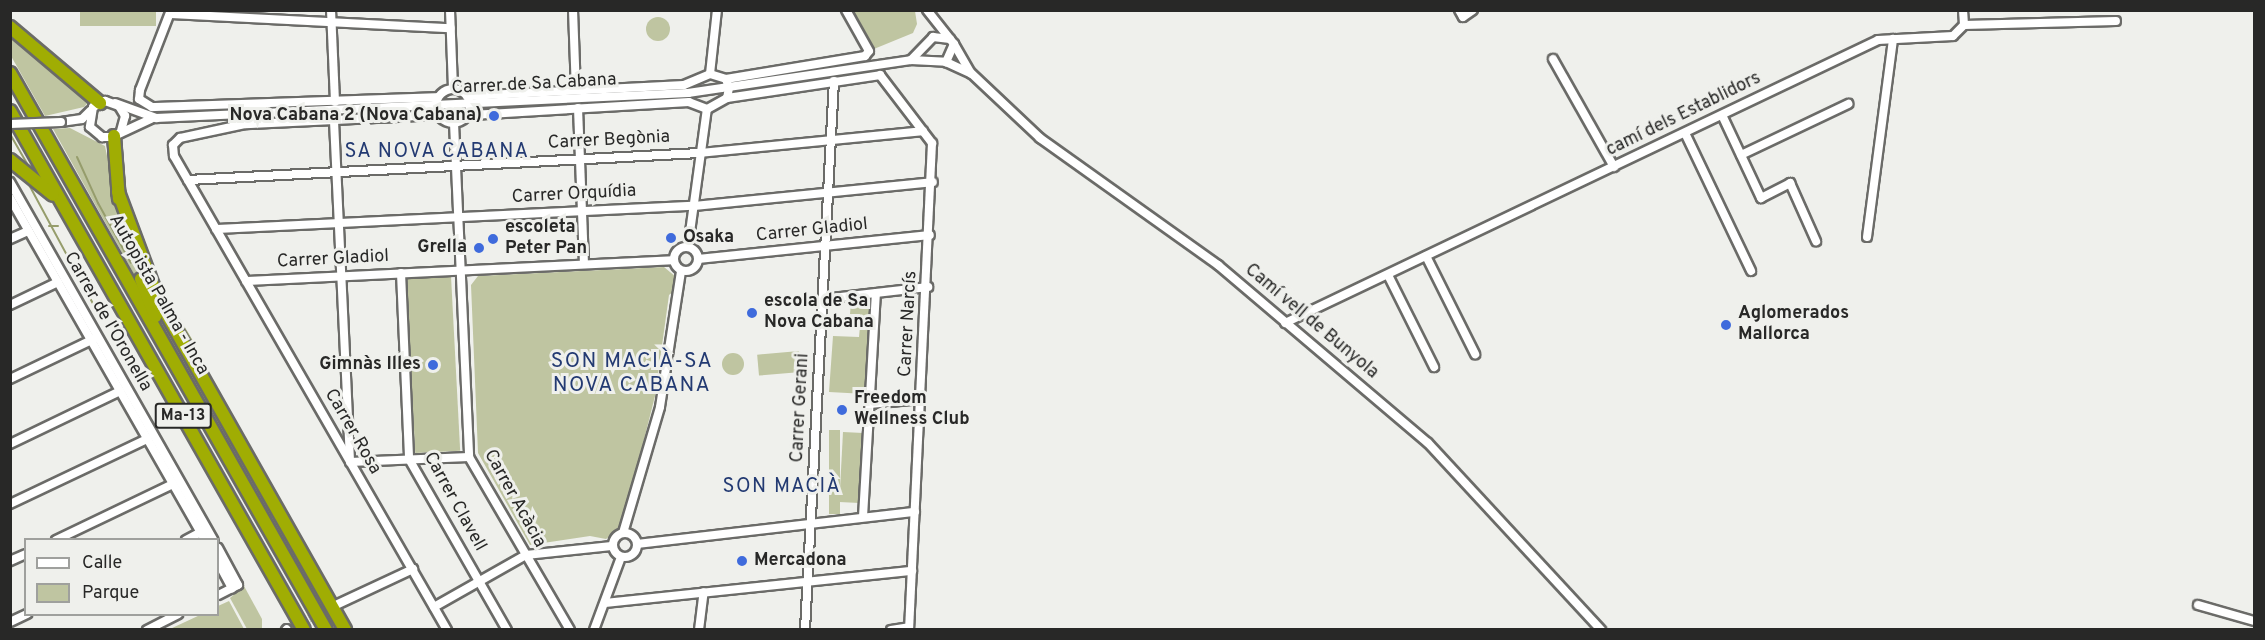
<!DOCTYPE html>
<html>
<head>
<meta charset="utf-8">
<style>
  body { margin:0 }
  #map { position:relative; width:2265px; height:640px; overflow:hidden; background:#eff0ec; font-family:Overpass,sans-serif }
  div>[style] { position:absolute }
  .green>* { inset:0; background:#bfc5a1; transform-origin:0 0 }
  .round { border-radius:50% }
  .stream>* { height:2px; margin:-1px; padding:0 1px; transform-origin:1px; border-radius:1px; background:#969d6c }
  .minor-tunnel>* { height:8px; margin-top:-4px; transform-origin:0; background:repeating-linear-gradient(90deg,#c7c8c5 0 8px,transparent 0 12px) }
  .roads { filter:drop-shadow(2px 0 #6b6b68) drop-shadow(-2px 0 #6b6b68) drop-shadow(0 2px #6b6b68) drop-shadow(0 -2px #6b6b68) }
  .minor>* { height:8px; margin:-4px; padding:0 4px; transform-origin:4px; border-radius:4px; background:#fff }
  .minor>.ring { margin:-4px; padding:0; box-sizing:content-box; background:none; border:8px solid #fff; border-radius:50% }
  .highway>* { height:12px; margin:-6px; padding:0 6px; transform-origin:6px; border-radius:6px; background:#a0ad03 }
  .bridges { filter:drop-shadow(2px 0 #6b6b68) drop-shadow(-2px 0 #6b6b68) drop-shadow(0 2px #6b6b68) drop-shadow(0 -2px #6b6b68) }
  .minor-bridge>* { height:8px; margin:-4px; padding:0 4px; transform-origin:4px; border-radius:4px; background:#fff }
  .dots>* { width:16px; height:16px; translate:-50% -50%; box-sizing:border-box; border:3px solid #eff0ec; border-radius:50% }
  span { translate:-50% -50%; white-space:nowrap; text-align:center; line-height:1.15; -webkit-text-stroke:6px #eff0ec; paint-order:stroke }
  .shield-label span { padding:2px 4px; background:#eff0ec; border:2px solid; border-radius:4px; -webkit-text-stroke-width:0 }
  .shield-label { font-size:16px; color:#282827; font-weight:700 }
  .street-label { font-size:18px; color:#282827 }
  .poi-label { font-size:18px; color:#282827; font-weight:700 }
  .right { translate:-100% -50%; text-align:right }
  .left { translate:0 -50%; text-align:left }
  .neighbourhood-label { font-size:20px; color:#233a72; letter-spacing:1.5px }
  .quarter-label { font-size:21px; color:#233a72; letter-spacing:1.5px }
  .frame { position:absolute; inset:0; border:12px solid #282827; pointer-events:none }
  .legend { position:absolute; left:24px; top:538px; width:195px; height:78px; box-sizing:border-box; background:#eff0ec; border:2px solid #9fa09d; margin:0; padding:8px 10px; list-style:none; font-size:18px; color:#282827 }
  .legend li { display:flex; align-items:center; gap:12px; height:30px }
  .legend b { width:30px; border:2px solid #9fa09d }
</style>
</head>
<body>
<div id="map">
  <div class="green">
    <i style="left:80px;top:11px;width:76px;height:15px"></i>
    <i style="clip-path:polygon(846px 11px,915px 11px,917px 24px,913px 33px,869px 51px)"></i>
    <i class="round" style="left:646px;top:17px;width:24px;height:24px"></i>
    <i style="clip-path:polygon(10px 32px,91px 99px,84px 107px,45px 116px,11px 56px)"></i>
    <i style="clip-path:polygon(70px 128px,105px 146px,120px 221px,145px 294px,53px 129px)"></i>
    <i style="clip-path:polygon(664px 267px,676px 277px,674px 291px,669px 295px,655px 396px,622px 527px,606px 539px,590px 536px,530px 545px,478px 453px,471px 285px,478px 276px)"></i>
    <i style="left:451px;top:276px;width:175px;height:45px;rotate:87deg"></i>
    <i style="clip-path:polygon(851px 302px,871px 303px,866px 394px,829px 392px,833px 336px,859px 337px,861px 315px,850px 314px)"></i>
    <i style="left:799px;top:351px;width:21px;height:42px;rotate:85deg"></i>
    <i class="round" style="left:722px;top:353px;width:22px;height:22px"></i>
    <i style="left:829px;top:430px;width:11px;height:84px"></i>
    <i style="left:843px;top:432px;width:20px;height:70px;rotate:3deg"></i>
    <i style="clip-path:polygon(244px 586px,262px 619px,262px 629px,247px 629px,230px 598px)"></i>
    <i style="clip-path:polygon(229px 601px,244px 629px,170px 629px,200px 615px,218px 614px,218px 606px)"></i>
  </div>
  <div class="stream">
    <i style="left:10px;top:134px;width:34px;rotate:60deg"></i>
    <i style="left:77px;top:157px;width:51px;rotate:65.5deg"></i>
    <i style="left:27px;top:181px;width:145px;rotate:61.7deg"></i>
    <i style="left:98px;top:203px;width:68px;rotate:61.2deg"></i>
    <i style="left:49px;top:226px;width:9px"></i>
    <i style="left:158px;top:284px;width:69px;rotate:59.3deg"></i>
  </div>
  <div class="minor-tunnel">
    <i style="left:287px;top:629px;width:54px;rotate:-25.1deg"></i>
  </div>
  <div class="roads">
    <div class="minor">
      <i style="left:171px;top:10px;width:86px;rotate:111.2deg"></i>
      <i style="left:140px;top:90px;width:9px;rotate:96deg"></i>
      <i style="left:139px;top:99px;width:15px;rotate:32deg"></i>
      <i style="left:152px;top:107px;width:286px;rotate:-2deg"></i>
      <i style="left:331px;top:10px;width:92px;rotate:87.5deg"></i>
      <i style="left:450px;top:10px;width:79px;rotate:87.8deg"></i>
      <i style="left:573px;top:10px;width:80px;rotate:87.9deg"></i>
      <i style="left:927px;top:10px;width:43px;rotate:51.5deg"></i>
      <i style="left:954px;top:44px;width:20px;rotate:114deg"></i>
      <i style="left:1459px;top:10px;width:8px;rotate:60deg"></i>
      <i style="left:1463px;top:17px;width:12px;rotate:-35deg"></i>
      <i style="left:1963px;top:10px;width:15px;rotate:86deg"></i>
      <i style="left:170px;top:14px;width:281px;rotate:2.9deg"></i>
      <i style="left:954px;top:44px;width:34px;rotate:60deg"></i>
      <i style="left:971px;top:73px;width:95px;rotate:43.3deg"></i>
      <i style="left:1040px;top:138px;width:219px;rotate:35.5deg"></i>
      <i style="left:1218px;top:265px;width:275px;rotate:40.3deg"></i>
      <i style="left:1428px;top:443px;width:255px;rotate:47.2deg"></i>
      <i style="left:1553px;top:59px;width:124px;rotate:60.5deg"></i>
      <i style="left:911px;top:60px;width:32px;rotate:-46deg"></i>
      <i style="left:933px;top:37px;width:17px;rotate:7deg"></i>
      <i style="left:710px;top:74px;width:64px;rotate:-83.8deg"></i>
      <i style="left:726px;top:79px;width:141px;rotate:-9.4deg"></i>
      <i style="left:865px;top:56px;width:6px;rotate:-51deg"></i>
      <i style="left:869px;top:51px;width:47px;rotate:-119.3deg"></i>
      <i class="ring" style="left:436px;top:89px;width:26px;height:26px"></i>
      <i style="left:467px;top:96px;width:217px;rotate:-2.9deg"></i>
      <i style="left:684px;top:85px;width:28px;rotate:-23deg"></i>
      <i style="left:710px;top:74px;width:17px;rotate:17deg"></i>
      <i style="left:726px;top:79px;width:9px;rotate:72deg"></i>
      <i style="left:729px;top:88px;width:10px;rotate:101deg"></i>
      <i style="left:727px;top:98px;width:23px;rotate:151deg"></i>
      <i style="left:707px;top:109px;width:19px;rotate:-159deg"></i>
      <i style="left:689px;top:102px;width:222px;rotate:176.6deg"></i>
      <i style="left:727px;top:98px;width:155px;rotate:-8.5deg"></i>
      <i style="left:880px;top:75px;width:86px;rotate:52.6deg"></i>
      <i style="left:932px;top:143px;width:488px;rotate:92.7deg"></i>
      <i style="left:115px;top:103px;width:44px;rotate:20.1deg"></i>
      <i style="left:156px;top:118px;width:533px;rotate:-2.69deg"></i>
      <i style="left:688px;top:93px;width:225px;rotate:-8.4deg"></i>
      <i style="left:911px;top:60px;width:35px;rotate:3deg"></i>
      <i style="left:946px;top:62px;width:26px;rotate:25deg"></i>
      <i style="left:578px;top:108px;width:156px;rotate:87.8deg"></i>
      <i style="left:439px;top:115px;width:194px;rotate:177.3deg"></i>
      <i style="left:245px;top:124px;width:66px;rotate:167.8deg"></i>
      <i style="left:180px;top:138px;width:10px;rotate:135deg"></i>
      <i style="left:173px;top:145px;width:11px;rotate:85deg"></i>
      <i style="left:174px;top:156px;width:547px;rotate:60.06deg"></i>
      <i style="left:1722px;top:115px;width:92px;rotate:64.8deg"></i>
      <i style="left:1761px;top:198px;width:33px;rotate:-27deg"></i>
      <i style="left:1790px;top:183px;width:64px;rotate:65.9deg"></i>
      <i style="left:334px;top:121px;width:337px;rotate:87.3deg"></i>
      <i style="left:61px;top:122px;width:21px;rotate:-8deg"></i>
      <i style="left:82px;top:119px;width:11px;rotate:-45deg"></i>
      <i style="left:454px;top:123px;width:334px;rotate:87.4deg"></i>
      <i style="left:469px;top:457px;width:200px;rotate:59.7deg"></i>
      <i style="left:121px;top:131px;width:16px;rotate:-75deg"></i>
      <i style="left:125px;top:116px;width:12px;rotate:-121deg"></i>
      <i style="left:119px;top:106px;width:15px;rotate:-160deg"></i>
      <i style="left:105px;top:101px;width:13px;rotate:153deg"></i>
      <i style="left:93px;top:107px;width:20px;rotate:99deg"></i>
      <i style="left:90px;top:127px;width:16px;rotate:40deg"></i>
      <i style="left:102px;top:137px;width:10px"></i>
      <i style="left:112px;top:137px;width:43px;rotate:-24.8deg"></i>
      <i style="left:1685px;top:133px;width:153px;rotate:64.4deg"></i>
      <i style="left:1741px;top:155px;width:119px;rotate:-25.5deg"></i>
      <i style="left:188px;top:180px;width:513px;rotate:-3.02deg"></i>
      <i style="left:700px;top:153px;width:224px;rotate:-5.6deg"></i>
      <i style="left:10px;top:182px;width:412px;rotate:60.4deg"></i>
      <i style="left:10px;top:198px;width:394px;rotate:60.3deg"></i>
      <i style="left:216px;top:229px;width:478px;rotate:-2.8deg"></i>
      <i style="left:693px;top:206px;width:241px;rotate:-5.7deg"></i>
      <i style="left:1867px;top:237px;width:200px;rotate:-82.5deg"></i>
      <i style="left:10px;top:239px;width:20px;rotate:-24deg"></i>
      <i class="ring" style="left:674px;top:247px;width:16px;height:16px"></i>
      <i style="left:688px;top:247px;width:139px;rotate:-82.2deg"></i>
      <i style="left:1426px;top:256px;width:110px;rotate:63.4deg"></i>
      <i style="left:698px;top:259px;width:233px;rotate:-5.9deg"></i>
      <i style="left:401px;top:273px;width:186px;rotate:87.5deg"></i>
      <i style="left:409px;top:459px;width:197px;rotate:60.2deg"></i>
      <i style="left:1388px;top:275px;width:103px;rotate:63.4deg"></i>
      <i style="left:246px;top:281px;width:428px;rotate:-2.8deg"></i>
      <i style="left:823px;top:299px;width:106px;rotate:-6.5deg"></i>
      <i style="left:10px;top:305px;width:53px;rotate:-25.6deg"></i>
      <i style="left:1285px;top:323px;width:657px;rotate:-25.51deg"></i>
      <i style="left:1878px;top:40px;width:75px;rotate:-3.1deg"></i>
      <i style="left:1953px;top:36px;width:16px;rotate:-45deg"></i>
      <i style="left:1964px;top:25px;width:152px;rotate:-1.5deg"></i>
      <i style="left:10px;top:379px;width:93px;rotate:-25.5deg"></i>
      <i style="left:870px;top:404px;width:51px;rotate:-5.6deg"></i>
      <i style="left:10px;top:444px;width:122px;rotate:-25.7deg"></i>
      <i style="left:350px;top:462px;width:119px;rotate:-2.4deg"></i>
      <i style="left:10px;top:504px;width:152px;rotate:-25.4deg"></i>
      <i style="left:863px;top:517px;width:224px;rotate:-86.7deg"></i>
      <i class="ring" style="left:613px;top:533px;width:16px;height:16px"></i>
      <i style="left:623px;top:533px;width:131px;rotate:-73.6deg"></i>
      <i style="left:660px;top:407px;width:138px;rotate:-81.2deg"></i>
      <i style="left:56px;top:540px;width:130px;rotate:-25.6deg"></i>
      <i style="left:186px;top:540px;width:17px;rotate:-28deg"></i>
      <i style="left:637px;top:544px;width:280px;rotate:-6.6deg"></i>
      <i style="left:218px;top:548px;width:42px;rotate:61.6deg"></i>
      <i style="left:238px;top:585px;width:22px;rotate:153deg"></i>
      <i style="left:10px;top:561px;width:17px;rotate:-24deg"></i>
      <i style="left:218px;top:562px;width:30px;rotate:62deg"></i>
      <i style="left:605px;top:603px;width:309px;rotate:-6deg"></i>
      <i style="left:338px;top:604px;width:83px;rotate:-25deg"></i>
      <i style="left:2198px;top:605px;width:58px;rotate:15.9deg"></i>
      <i style="left:434px;top:607px;width:106px;rotate:-29.5deg"></i>
      <i style="left:526px;top:555px;width:86px;rotate:-6deg"></i>
      <i style="left:10px;top:622px;width:19px;rotate:-25deg"></i>
      <i style="left:147px;top:630px;width:35px;rotate:-27deg"></i>
      <i style="left:286px;top:630px;width:1px;rotate:-45deg"></i>
      <i style="left:594px;top:630px;width:78px;rotate:-69.7deg"></i>
      <i style="left:699px;top:630px;width:38px;rotate:-83deg"></i>
      <i style="left:805px;top:630px;width:550px;rotate:-86.98deg"></i>
      <i style="left:891px;top:630px;width:18px;rotate:-9deg"></i>
    </div>
    <div class="highway">
      <i style="left:10px;top:27px;width:118px;rotate:40.2deg"></i>
      <i style="left:10px;top:73px;width:640px;rotate:60.43deg"></i>
      <i style="left:10px;top:111px;width:596px;rotate:60.47deg"></i>
      <i style="left:114px;top:136px;width:63px;rotate:85.5deg"></i>
      <i style="left:10px;top:160px;width:55px;rotate:39.1deg"></i>
      <i style="left:118px;top:192px;width:114px;rotate:69.5deg"></i>
      <i style="left:158px;top:299px;width:380px;rotate:60.5deg"></i>
      <i style="left:141px;top:279px;width:40px;rotate:69deg"></i>
    </div>
  </div>
  <div class="bridges">
    <div class="minor-bridge">
      <i style="left:10px;top:124px;width:51px;rotate:-2.2deg"></i>
    </div>
  </div>
  <div class="dots">
    <i style="left:494px;top:116px;background:#3f6bdc"></i>
    <i style="left:671px;top:238px;background:#3f6bdc"></i>
    <i style="left:493px;top:239px;background:#3f6bdc"></i>
    <i style="left:479px;top:248px;background:#3f6bdc"></i>
    <i style="left:752px;top:313px;background:#3f6bdc"></i>
    <i style="left:1726px;top:325px;background:#3f6bdc"></i>
    <i style="left:433px;top:365px;background:#3f6bdc"></i>
    <i style="left:842px;top:410px;background:#3f6bdc"></i>
    <i style="left:742px;top:561px;background:#3f6bdc"></i>
  </div>
  <div class="shield-label">
    <span style="left:183px;top:416px">Ma-13</span>
  </div>
  <div class="street-label">
    <span style="left:534px;top:85px;rotate:-3deg">Carrer de Sa Cabana</span>
    <span style="left:1684px;top:115px;rotate:-26deg">camí dels Establidors</span>
    <span style="left:609px;top:141px;rotate:-3deg">Carrer Begònia</span>
    <span style="left:574px;top:195px;rotate:-3deg">Carrer Orquídia</span>
    <span style="left:812px;top:231px;rotate:-6deg">Carrer Gladiol</span>
    <span style="left:333px;top:260px;rotate:-3deg">Carrer Gladiol</span>
    <span style="left:158px;top:295px;rotate:60deg">Autopista Palma - Inca</span>
    <span style="left:107px;top:322px;rotate:60deg">Carrer de l'Oronella</span>
    <span style="left:1311px;top:322px;rotate:40deg">Camí vell de Bunyola</span>
    <span style="left:909px;top:324px;rotate:-87deg">Carrer Narcís</span>
    <span style="left:801px;top:408px;rotate:-87deg">Carrer Gerani</span>
    <span style="left:352px;top:432px;rotate:60deg">Carrer Rosa</span>
    <span style="left:514px;top:499px;rotate:61deg">Carrer Acàcia</span>
    <span style="left:454px;top:502px;rotate:61deg">Carrer Clavell</span>
  </div>
  <div class="poi-label">
    <span class="right" style="left:482px;top:116px">Nova Cabana 2 (Nova Cabana)</span>
    <span class="left" style="left:505px;top:239px">escoleta<br>Peter Pan</span>
    <span class="left" style="left:683px;top:238px">Osaka</span>
    <span class="right" style="left:467px;top:248px">Grella</span>
    <span class="left" style="left:764px;top:313px">escola de Sa<br>Nova Cabana</span>
    <span class="left" style="left:1738px;top:325px">Aglomerados<br>Mallorca</span>
    <span class="right" style="left:421px;top:365px">Gimnàs Illes</span>
    <span class="left" style="left:854px;top:410px">Freedom<br>Wellness Club</span>
    <span class="left" style="left:754px;top:561px">Mercadona</span>
  </div>
  <div class="neighbourhood-label">
    <span style="left:437px;top:152px">SA NOVA CABANA</span>
    <span style="left:782px;top:487px">SON MACIÀ</span>
  </div>
  <div class="quarter-label">
    <span style="left:632px;top:374px">SON MACIÀ-SA<br>NOVA CABANA</span>
  </div>
  <div class="frame"></div>
  <ul class="legend">
  <li><b style="height:8px;background:#fff"></b>Calle</li>
  <li><b style="height:16px;background:#bfc5a1"></b>Parque</li>
  </ul>
</div>
</body>
</html>
